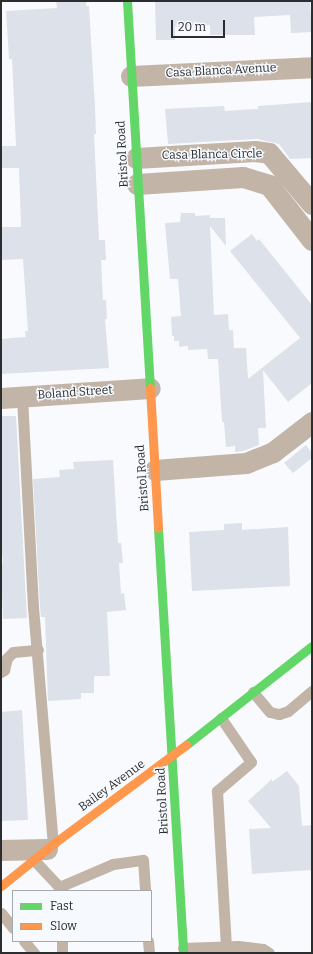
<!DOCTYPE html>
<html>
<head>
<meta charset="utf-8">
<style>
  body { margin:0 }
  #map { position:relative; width:313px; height:954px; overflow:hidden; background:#f8fafd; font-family:Bitter,serif }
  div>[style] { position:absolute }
  .building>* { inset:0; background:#dde1e9 }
  .lane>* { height:11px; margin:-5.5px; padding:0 5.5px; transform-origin:5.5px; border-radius:5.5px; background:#c2b4a7 }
  .street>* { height:21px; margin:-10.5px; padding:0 10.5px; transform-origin:10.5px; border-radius:10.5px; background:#c2b4a7 }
  .fast>* { height:9px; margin:-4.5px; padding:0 4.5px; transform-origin:4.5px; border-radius:4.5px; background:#63d668 }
  .slow>* { height:9px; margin:-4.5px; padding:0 4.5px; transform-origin:4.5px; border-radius:4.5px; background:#ff974d }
  span { translate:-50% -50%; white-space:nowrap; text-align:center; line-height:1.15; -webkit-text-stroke:3px #f6faff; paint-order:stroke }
  .street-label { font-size:12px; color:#2c2d2f }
  .frame { position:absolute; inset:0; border:2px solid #2c2d2f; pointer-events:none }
  .legend { position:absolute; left:12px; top:890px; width:140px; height:52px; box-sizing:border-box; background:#f6faff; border:1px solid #a5a8ac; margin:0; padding:5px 7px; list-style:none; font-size:12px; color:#2c2d2f }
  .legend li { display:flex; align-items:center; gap:8px; height:20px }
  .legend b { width:20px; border:1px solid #a5a8ac }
  .scale { position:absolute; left:171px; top:20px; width:54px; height:18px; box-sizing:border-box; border:2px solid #2c2d2f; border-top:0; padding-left:5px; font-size:12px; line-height:14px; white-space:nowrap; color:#2c2d2f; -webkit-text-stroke:3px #f6faff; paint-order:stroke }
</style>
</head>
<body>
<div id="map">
  <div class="building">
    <i style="clip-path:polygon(56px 1px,86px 1px,86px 6px,89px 6px,95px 107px,96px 134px,94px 134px,99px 240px,105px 240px,106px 260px,101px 260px,103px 300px,106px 300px,107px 319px,105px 319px,109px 368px,1px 374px,1px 339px,26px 337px,25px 331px,28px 331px,23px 259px,1px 260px,1px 227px,21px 227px,19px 168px,1px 168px,1px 146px,16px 146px,12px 59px,9px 59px,6px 11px,57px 8px)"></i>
    <i style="clip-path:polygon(155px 1px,310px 1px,312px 32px,291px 33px,290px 15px,254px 17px,255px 35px,210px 35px,210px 25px,175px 27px,175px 40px,156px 40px)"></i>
    <i style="clip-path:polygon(312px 102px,312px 158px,290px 159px,279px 144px,257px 139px,168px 144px,165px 109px,224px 106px,225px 111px,258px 109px,258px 106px)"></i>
    <i style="clip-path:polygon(181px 213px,195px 213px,195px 216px,210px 215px,210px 218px,225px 218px,226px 246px,210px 226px,214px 315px,228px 314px,229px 330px,233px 330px,234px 348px,246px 348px,248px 379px,300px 338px,230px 251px,252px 234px,257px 241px,259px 239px,312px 305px,312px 383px,288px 402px,263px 370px,266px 428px,258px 428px,259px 445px,243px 451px,235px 452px,235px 446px,226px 447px,224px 422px,222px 422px,218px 359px,208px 359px,207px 349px,188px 350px,188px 346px,179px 347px,179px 341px,174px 341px,174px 336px,172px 336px,171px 317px,181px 316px,178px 279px,170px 279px,165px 223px,180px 222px)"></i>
    <i style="clip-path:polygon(1px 416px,16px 416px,27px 618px,3px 619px,1px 564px,3px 563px,1px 538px)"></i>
    <i style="clip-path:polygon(306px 445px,312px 453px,312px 458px,293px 473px,284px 463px)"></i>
    <i style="clip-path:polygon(113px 460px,118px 543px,121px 543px,123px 563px,119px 563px,121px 594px,124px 593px,126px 610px,107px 612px,110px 676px,94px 676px,94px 693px,81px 693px,81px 699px,48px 701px,45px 617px,41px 617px,40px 607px,33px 479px,60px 477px,59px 470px,74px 469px,73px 462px)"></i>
    <i style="clip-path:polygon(242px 523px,242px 530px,288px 527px,290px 586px,192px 591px,189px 532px,224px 530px,224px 524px)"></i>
    <i style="clip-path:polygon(22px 710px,28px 820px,1px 821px,1px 712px)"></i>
    <i style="clip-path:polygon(287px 771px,299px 786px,302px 826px,312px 825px,312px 870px,252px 874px,249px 829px,271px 828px,248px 801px,272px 779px,272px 782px)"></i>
  </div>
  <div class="lane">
    <i style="left:22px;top:397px;width:210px;rotate:87deg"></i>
    <i style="left:33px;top:607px;width:238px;rotate:85.2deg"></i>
    <i style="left:1px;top:672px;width:4px;rotate:-34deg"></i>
    <i style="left:4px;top:670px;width:12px;rotate:-76deg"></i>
    <i style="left:7px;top:658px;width:8px;rotate:-45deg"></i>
    <i style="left:13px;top:652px;width:25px;rotate:-5deg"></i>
    <i style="left:253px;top:692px;width:26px;rotate:50deg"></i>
    <i style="left:270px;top:712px;width:9px;rotate:13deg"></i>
    <i style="left:279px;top:714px;width:9px;rotate:-18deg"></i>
    <i style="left:288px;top:711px;width:31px;rotate:-40deg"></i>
    <i style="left:221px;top:718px;width:53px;rotate:55.7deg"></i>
    <i style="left:251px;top:762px;width:45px;rotate:139.5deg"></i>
    <i style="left:217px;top:791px;width:155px;rotate:86.7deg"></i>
    <i style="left:34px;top:860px;width:37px;rotate:47deg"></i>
    <i style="left:59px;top:887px;width:59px;rotate:-23.1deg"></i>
    <i style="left:113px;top:864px;width:30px;rotate:-8deg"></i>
    <i style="left:143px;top:860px;width:31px;rotate:86deg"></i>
    <i style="left:1px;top:913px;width:19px;rotate:51deg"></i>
    <i style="left:24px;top:941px;width:16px;rotate:50deg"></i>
    <i style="left:62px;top:941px;width:12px;rotate:90deg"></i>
    <i style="left:148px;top:941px;width:12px;rotate:85deg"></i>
    <i style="left:183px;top:948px;width:55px;rotate:-2.1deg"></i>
    <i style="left:238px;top:946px;width:25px;rotate:7deg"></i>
    <i style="left:263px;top:949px;width:7px;rotate:34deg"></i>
  </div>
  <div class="street">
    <i style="left:131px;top:76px;width:181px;rotate:-2.8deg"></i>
    <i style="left:136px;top:158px;width:119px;rotate:-3.4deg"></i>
    <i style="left:255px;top:151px;width:14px;rotate:8deg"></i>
    <i style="left:269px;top:153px;width:67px;rotate:49.9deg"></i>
    <i style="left:137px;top:184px;width:106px;rotate:-3.8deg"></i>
    <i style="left:243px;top:177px;width:27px;rotate:17deg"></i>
    <i style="left:269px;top:185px;width:70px;rotate:52deg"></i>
    <i style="left:1px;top:398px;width:149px;rotate:-3.8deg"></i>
    <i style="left:155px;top:470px;width:91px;rotate:-4.4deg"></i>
    <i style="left:246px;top:463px;width:29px;rotate:-22deg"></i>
    <i style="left:273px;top:452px;width:49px;rotate:-37.6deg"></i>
    <i style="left:1px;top:850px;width:46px;rotate:-1.2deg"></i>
  </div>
  <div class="fast">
    <i style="left:127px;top:1px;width:388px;rotate:86.6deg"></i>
    <i style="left:158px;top:528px;width:426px;rotate:86.6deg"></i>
    <i style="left:186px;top:745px;width:160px;rotate:-38.2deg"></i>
  </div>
  <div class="slow">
    <i style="left:150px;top:388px;width:140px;rotate:86.7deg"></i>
    <i style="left:1px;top:886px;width:67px;rotate:-38.9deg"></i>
    <i style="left:53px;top:844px;width:166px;rotate:-36.7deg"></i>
  </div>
  <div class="street-label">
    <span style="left:221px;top:71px;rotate:-3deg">Casa Blanca Avenue</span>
    <span style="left:123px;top:154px;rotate:-93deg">Bristol Road</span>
    <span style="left:212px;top:155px;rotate:-1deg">Casa Blanca Circle</span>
    <span style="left:75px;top:393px;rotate:-4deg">Boland Street</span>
    <span style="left:143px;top:478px;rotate:-94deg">Bristol Road</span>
    <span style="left:112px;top:786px;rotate:-36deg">Bailey Avenue</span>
    <span style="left:163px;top:801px;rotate:-93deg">Bristol Road</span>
  </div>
  <div class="frame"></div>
  <ul class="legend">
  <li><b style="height:5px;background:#63d668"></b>Fast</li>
  <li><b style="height:5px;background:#ff974d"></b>Slow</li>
  </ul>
  <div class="scale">20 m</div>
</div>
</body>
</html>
